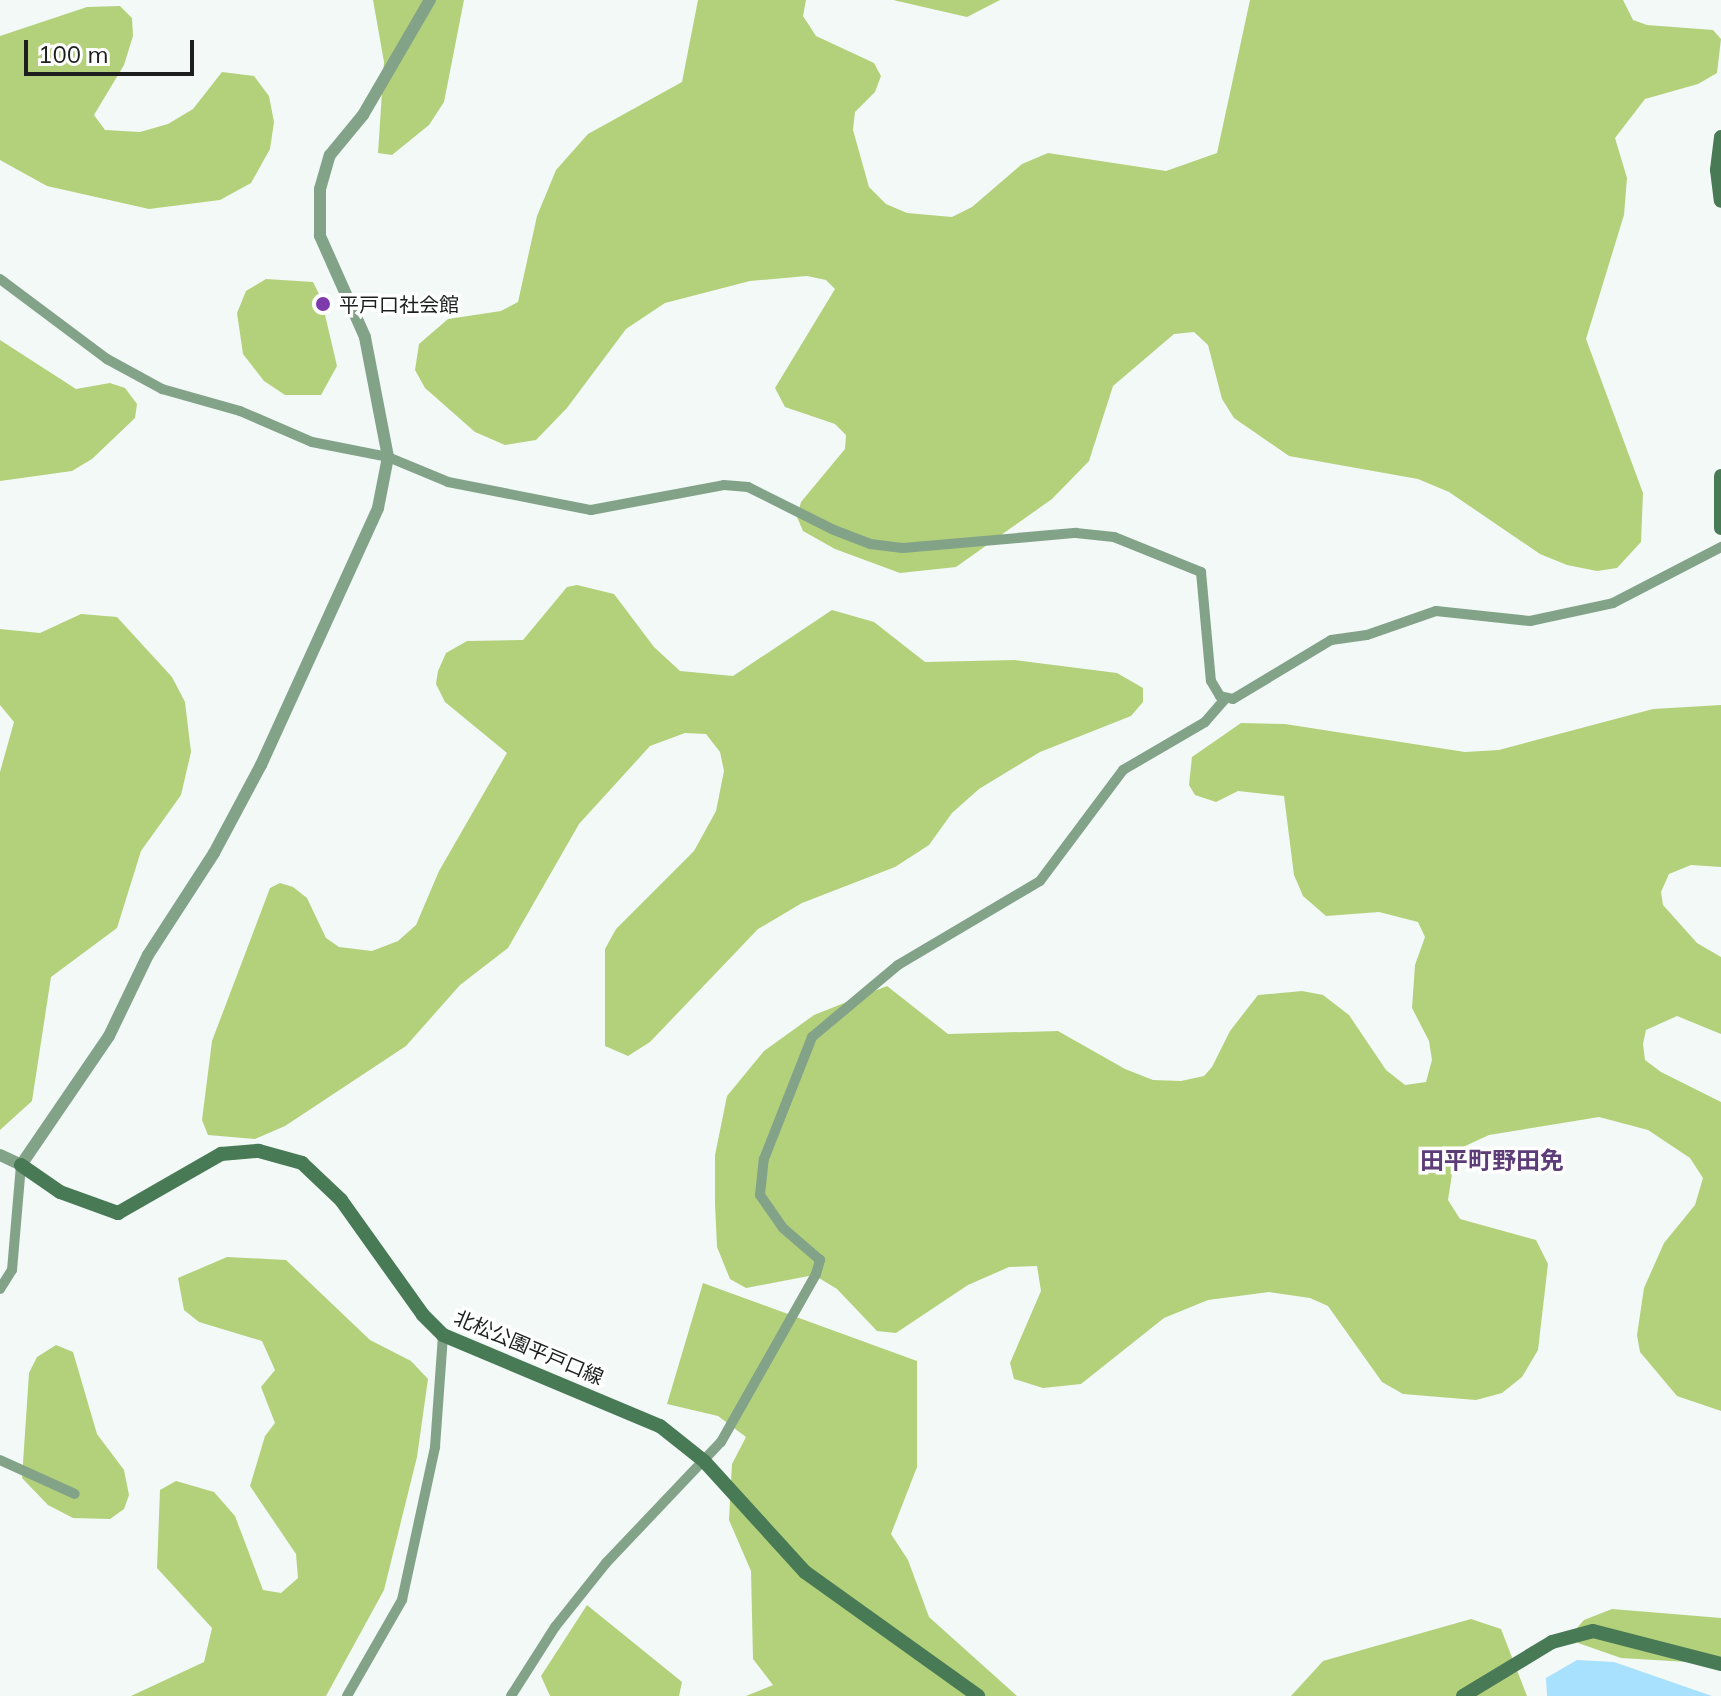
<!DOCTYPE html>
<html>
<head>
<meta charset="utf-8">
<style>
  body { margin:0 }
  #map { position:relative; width:1721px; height:1696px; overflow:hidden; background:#f2f9f7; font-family:Mulish,"Noto Sans JP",sans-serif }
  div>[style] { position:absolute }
  .forest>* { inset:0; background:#b3d17b }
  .water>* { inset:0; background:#a8e1fd }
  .minor>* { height:10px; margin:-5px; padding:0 5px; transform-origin:5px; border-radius:5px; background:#83a389 }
  .tertiary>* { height:12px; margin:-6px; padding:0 6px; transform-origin:6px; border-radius:6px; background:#83a389 }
  .secondary>* { height:14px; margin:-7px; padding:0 7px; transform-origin:7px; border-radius:7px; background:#497a56 }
  .dots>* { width:22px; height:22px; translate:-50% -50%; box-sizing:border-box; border:4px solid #fff; border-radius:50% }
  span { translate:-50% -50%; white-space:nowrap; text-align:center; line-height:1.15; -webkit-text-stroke:7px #fff; paint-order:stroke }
  .poi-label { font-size:20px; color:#1c1f1e }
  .left { translate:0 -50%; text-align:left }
  .street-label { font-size:20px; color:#1c1f1e }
  .quarter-label { font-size:24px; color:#5d3d77; font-weight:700 }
  .scale { position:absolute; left:24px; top:40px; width:170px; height:36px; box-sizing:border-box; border:4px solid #1c1f1e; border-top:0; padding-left:10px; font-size:24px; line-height:28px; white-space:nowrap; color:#1c1f1e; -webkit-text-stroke:6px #fff; paint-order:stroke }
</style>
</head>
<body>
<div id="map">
  <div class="forest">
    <i style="clip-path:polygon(373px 0,464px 0,444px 102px,429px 125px,392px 155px,378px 153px,384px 62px)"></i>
    <i style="clip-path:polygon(698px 0,806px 0,803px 16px,816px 36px,874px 63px,881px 76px,875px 92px,855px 112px,853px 130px,869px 187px,886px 204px,907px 213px,952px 217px,972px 207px,1022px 164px,1048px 153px,1166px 171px,1217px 153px,1250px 0,1623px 0,1633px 20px,1647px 25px,1713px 30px,1721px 39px,1717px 73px,1698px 84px,1645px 99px,1615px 138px,1627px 178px,1624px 215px,1586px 339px,1643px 493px,1641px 542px,1617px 568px,1597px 571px,1567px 565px,1540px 554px,1449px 492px,1418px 479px,1289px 456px,1234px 418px,1222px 399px,1208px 345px,1194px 332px,1174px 334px,1113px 386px,1089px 461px,1052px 499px,956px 567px,900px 573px,835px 549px,803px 531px,797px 517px,801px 502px,845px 449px,846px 435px,835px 424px,785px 407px,775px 388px,835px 289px,826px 280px,807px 276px,750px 281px,665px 303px,626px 329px,567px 408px,536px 440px,505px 445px,475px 432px,425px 388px,415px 370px,419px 344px,448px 319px,501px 311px,518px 302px,537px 216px,556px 170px,588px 134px,682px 82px)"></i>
    <i style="clip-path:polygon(893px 0,1000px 0,967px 17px)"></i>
    <i style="clip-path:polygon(120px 6px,132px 18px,133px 36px,124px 65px,94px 115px,105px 130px,140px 132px,168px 124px,193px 109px,222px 72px,254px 76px,269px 96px,274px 122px,270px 149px,251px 183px,220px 200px,149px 209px,47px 186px,0 160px,0 36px,87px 7px)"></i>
    <i style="clip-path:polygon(266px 279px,313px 282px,321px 298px,337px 366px,321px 395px,285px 395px,264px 381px,243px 354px,237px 313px,246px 291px)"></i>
    <i style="clip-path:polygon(0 340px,76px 389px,110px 383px,125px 388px,137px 404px,135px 418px,92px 459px,72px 471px,0 481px)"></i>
    <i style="clip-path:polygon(577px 585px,614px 594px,654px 647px,680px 671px,733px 676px,832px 610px,874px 622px,925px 662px,1015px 660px,1117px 673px,1143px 688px,1143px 702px,1131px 716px,1040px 752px,979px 789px,952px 813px,929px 845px,895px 867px,802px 903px,758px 929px,650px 1042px,628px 1056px,605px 1046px,605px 949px,616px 929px,694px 851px,716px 811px,724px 771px,720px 752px,706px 734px,685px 733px,650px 746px,579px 824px,508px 948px,460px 985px,406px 1046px,285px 1126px,255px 1139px,208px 1135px,202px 1120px,212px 1041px,270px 888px,280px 883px,293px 887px,307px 898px,326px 938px,339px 947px,372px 951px,398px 941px,416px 925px,439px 871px,507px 753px,445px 702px,436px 684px,438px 671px,446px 653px,467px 641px,523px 640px,567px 587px)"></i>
    <i style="clip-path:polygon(81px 614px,117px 617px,172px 677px,185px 702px,191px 752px,181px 795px,141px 851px,117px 928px,51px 977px,32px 1101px,0 1130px,0 772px,14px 722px,0 705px,0 629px,40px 633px)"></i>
    <i style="clip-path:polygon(1721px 705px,1721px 867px,1691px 865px,1669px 874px,1661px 892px,1663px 905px,1697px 943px,1721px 957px,1721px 1034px,1677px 1016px,1646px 1030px,1643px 1044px,1645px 1060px,1661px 1072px,1721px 1102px,1721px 1411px,1677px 1396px,1640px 1352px,1637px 1335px,1644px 1288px,1664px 1243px,1695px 1205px,1703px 1178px,1690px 1158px,1648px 1130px,1599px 1117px,1489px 1135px,1463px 1147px,1454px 1161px,1448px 1200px,1460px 1219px,1536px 1240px,1548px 1264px,1538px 1350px,1522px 1377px,1502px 1393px,1476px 1400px,1403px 1394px,1382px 1382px,1328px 1306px,1310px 1298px,1269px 1292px,1208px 1300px,1164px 1318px,1081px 1384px,1043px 1388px,1014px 1379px,1010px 1363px,1041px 1291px,1037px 1266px,1009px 1267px,968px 1285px,896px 1333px,877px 1331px,837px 1289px,814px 1275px,746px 1288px,730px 1279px,717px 1247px,715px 1204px,715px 1155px,727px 1096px,764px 1051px,814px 1015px,887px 986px,948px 1034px,1058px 1031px,1125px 1069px,1153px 1080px,1181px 1081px,1204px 1076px,1212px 1067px,1230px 1031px,1258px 995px,1302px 991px,1323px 995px,1349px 1015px,1386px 1070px,1405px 1085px,1426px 1082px,1432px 1060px,1429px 1041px,1412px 1008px,1415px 965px,1425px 937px,1418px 922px,1379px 912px,1326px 916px,1303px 896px,1294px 875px,1284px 796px,1238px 791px,1216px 802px,1195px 795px,1189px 785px,1192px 757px,1241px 723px,1285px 724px,1465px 752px,1499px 750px,1653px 709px)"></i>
    <i style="clip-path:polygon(227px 1257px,286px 1260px,370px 1340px,411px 1361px,428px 1379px,417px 1457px,384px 1590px,326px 1696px,131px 1696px,204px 1662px,212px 1628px,157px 1568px,160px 1490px,176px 1481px,214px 1492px,235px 1516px,263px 1590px,281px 1593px,298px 1578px,296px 1554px,250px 1486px,265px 1436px,275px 1423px,261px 1387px,275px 1370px,262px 1341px,199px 1322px,184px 1310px,178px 1278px)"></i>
    <i style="clip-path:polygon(703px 1283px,917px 1361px,917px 1467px,891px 1534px,908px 1560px,929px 1617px,1017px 1696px,746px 1696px,773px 1685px,753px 1659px,751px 1571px,729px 1520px,732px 1464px,746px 1437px,718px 1416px,667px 1404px)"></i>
    <i style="clip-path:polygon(56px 1345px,73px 1352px,97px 1434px,124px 1470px,129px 1495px,124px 1509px,110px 1519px,73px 1518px,48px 1505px,22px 1478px,29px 1373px,37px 1357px)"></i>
    <i style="clip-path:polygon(587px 1605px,682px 1682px,679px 1696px,550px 1696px,541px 1676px)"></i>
    <i style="clip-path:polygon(1612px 1609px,1721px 1618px,1721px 1664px,1621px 1658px,1578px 1643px,1577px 1628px,1584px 1620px)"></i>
    <i style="clip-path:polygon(1471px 1619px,1501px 1629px,1527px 1696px,1291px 1696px,1323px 1661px)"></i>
  </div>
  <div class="water">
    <i style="clip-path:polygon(1577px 1660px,1614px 1662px,1712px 1696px,1547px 1696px,1546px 1678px)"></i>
  </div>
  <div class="minor">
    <i style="left:0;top:279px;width:134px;rotate:36.8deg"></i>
    <i style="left:107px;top:359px;width:63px;rotate:28.6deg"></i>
    <i style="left:162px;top:389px;width:81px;rotate:15.8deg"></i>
    <i style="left:240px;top:411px;width:78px;rotate:23.3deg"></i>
    <i style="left:312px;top:442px;width:77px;rotate:11.2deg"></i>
    <i style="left:388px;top:457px;width:65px;rotate:22.6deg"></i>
    <i style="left:448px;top:482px;width:146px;rotate:11.1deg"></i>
    <i style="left:591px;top:510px;width:135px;rotate:-10.6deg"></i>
    <i style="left:724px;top:485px;width:24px;rotate:5deg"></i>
    <i style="left:748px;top:487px;width:96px;rotate:26.6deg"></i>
    <i style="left:834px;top:530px;width:39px;rotate:21deg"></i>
    <i style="left:870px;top:544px;width:33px;rotate:7deg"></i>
    <i style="left:903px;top:548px;width:174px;rotate:-5deg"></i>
    <i style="left:1076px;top:533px;width:38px;rotate:6deg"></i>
    <i style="left:1114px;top:537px;width:94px;rotate:21.9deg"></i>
    <i style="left:1201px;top:572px;width:109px;rotate:84.8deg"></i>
    <i style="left:1211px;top:681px;width:17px;rotate:59deg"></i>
    <i style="left:1220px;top:696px;width:13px;rotate:13deg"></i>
    <i style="left:1233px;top:699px;width:114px;rotate:-31deg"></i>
    <i style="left:1331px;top:640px;width:36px;rotate:-8deg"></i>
    <i style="left:1367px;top:635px;width:73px;rotate:-19.2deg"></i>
    <i style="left:1436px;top:611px;width:95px;rotate:6.1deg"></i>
    <i style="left:1530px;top:621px;width:85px;rotate:-12.2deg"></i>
    <i style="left:1613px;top:603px;width:122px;rotate:-27.4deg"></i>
    <i style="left:0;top:1289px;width:22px;rotate:-58deg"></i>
    <i style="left:12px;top:1270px;width:105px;rotate:-85.1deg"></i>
    <i style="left:0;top:1460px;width:82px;rotate:24.4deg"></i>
    <i style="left:347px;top:1696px;width:111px;rotate:-60.2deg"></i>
    <i style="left:402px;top:1600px;width:157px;rotate:-77.8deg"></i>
    <i style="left:435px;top:1447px;width:112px;rotate:-85.9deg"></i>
    <i style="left:511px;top:1696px;width:82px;rotate:-57.5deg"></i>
    <i style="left:555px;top:1627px;width:82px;rotate:-51.4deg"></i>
    <i style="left:606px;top:1563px;width:167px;rotate:-46.5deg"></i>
    <i style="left:721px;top:1442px;width:193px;rotate:-60.5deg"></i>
    <i style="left:816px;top:1274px;width:15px;rotate:-74deg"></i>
    <i style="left:820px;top:1260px;width:49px;rotate:-139.1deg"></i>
    <i style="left:783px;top:1228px;width:40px;rotate:-124.9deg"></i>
    <i style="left:760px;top:1195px;width:36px;rotate:-84deg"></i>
    <i style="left:764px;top:1159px;width:131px;rotate:-68.5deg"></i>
    <i style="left:812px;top:1037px;width:112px;rotate:-39.9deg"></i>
    <i style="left:898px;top:965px;width:165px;rotate:-30.6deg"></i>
    <i style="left:1040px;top:881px;width:139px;rotate:-53.2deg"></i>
    <i style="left:1123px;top:770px;width:95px;rotate:-30.3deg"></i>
    <i style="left:1205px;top:722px;width:32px;rotate:-49deg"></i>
  </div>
  <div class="tertiary">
    <i style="left:0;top:1155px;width:23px;rotate:25deg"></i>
    <i style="left:21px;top:1165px;width:156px;rotate:-55.7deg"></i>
    <i style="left:109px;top:1036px;width:90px;rotate:-64.3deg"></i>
    <i style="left:148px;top:955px;width:121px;rotate:-57.1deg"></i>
    <i style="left:214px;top:853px;width:100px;rotate:-61.9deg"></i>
    <i style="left:261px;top:765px;width:282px;rotate:-65.5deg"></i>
    <i style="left:378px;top:508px;width:52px;rotate:-78.9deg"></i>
    <i style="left:388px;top:457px;width:122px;rotate:-100.9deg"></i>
    <i style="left:365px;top:337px;width:111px;rotate:-114deg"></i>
    <i style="left:320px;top:236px;width:47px;rotate:-90deg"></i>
    <i style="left:320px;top:189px;width:35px;rotate:-74deg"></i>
    <i style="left:330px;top:155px;width:52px;rotate:-50.5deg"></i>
    <i style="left:363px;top:115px;width:133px;rotate:-59.8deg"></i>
  </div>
  <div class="secondary">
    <i style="left:1721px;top:137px;width:33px;rotate:97deg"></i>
    <i style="left:1717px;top:170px;width:31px;rotate:83deg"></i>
    <i style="left:1721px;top:476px;width:52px;rotate:90deg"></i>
    <i style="left:21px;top:1165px;width:47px;rotate:34.7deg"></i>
    <i style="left:60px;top:1192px;width:62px;rotate:19.9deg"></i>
    <i style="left:118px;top:1213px;width:119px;rotate:-29.8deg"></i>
    <i style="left:221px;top:1154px;width:38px;rotate:-5deg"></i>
    <i style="left:259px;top:1151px;width:45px;rotate:15.6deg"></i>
    <i style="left:302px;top:1163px;width:54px;rotate:43.5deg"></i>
    <i style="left:341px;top:1200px;width:141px;rotate:54.5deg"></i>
    <i style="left:423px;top:1315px;width:28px;rotate:45deg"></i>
    <i style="left:443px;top:1335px;width:235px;rotate:22.8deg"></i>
    <i style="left:660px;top:1426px;width:56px;rotate:38.5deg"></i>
    <i style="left:704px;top:1461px;width:150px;rotate:47.7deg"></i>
    <i style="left:805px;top:1572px;width:213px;rotate:35.6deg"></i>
    <i style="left:1463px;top:1696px;width:104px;rotate:-31.2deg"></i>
    <i style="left:1552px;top:1642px;width:42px;rotate:-15deg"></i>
    <i style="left:1593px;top:1631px;width:132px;rotate:14.5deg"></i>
  </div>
  <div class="dots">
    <i style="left:323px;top:304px;background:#7e39ad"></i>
  </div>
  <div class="poi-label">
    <span class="left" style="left:339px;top:304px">平戸口社会館</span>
  </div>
  <div class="street-label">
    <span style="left:529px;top:1347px;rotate:23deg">北松公園平戸口線</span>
  </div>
  <div class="quarter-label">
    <span style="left:1492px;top:1161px">田平町野田免</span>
  </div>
  <div class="scale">100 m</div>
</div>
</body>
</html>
